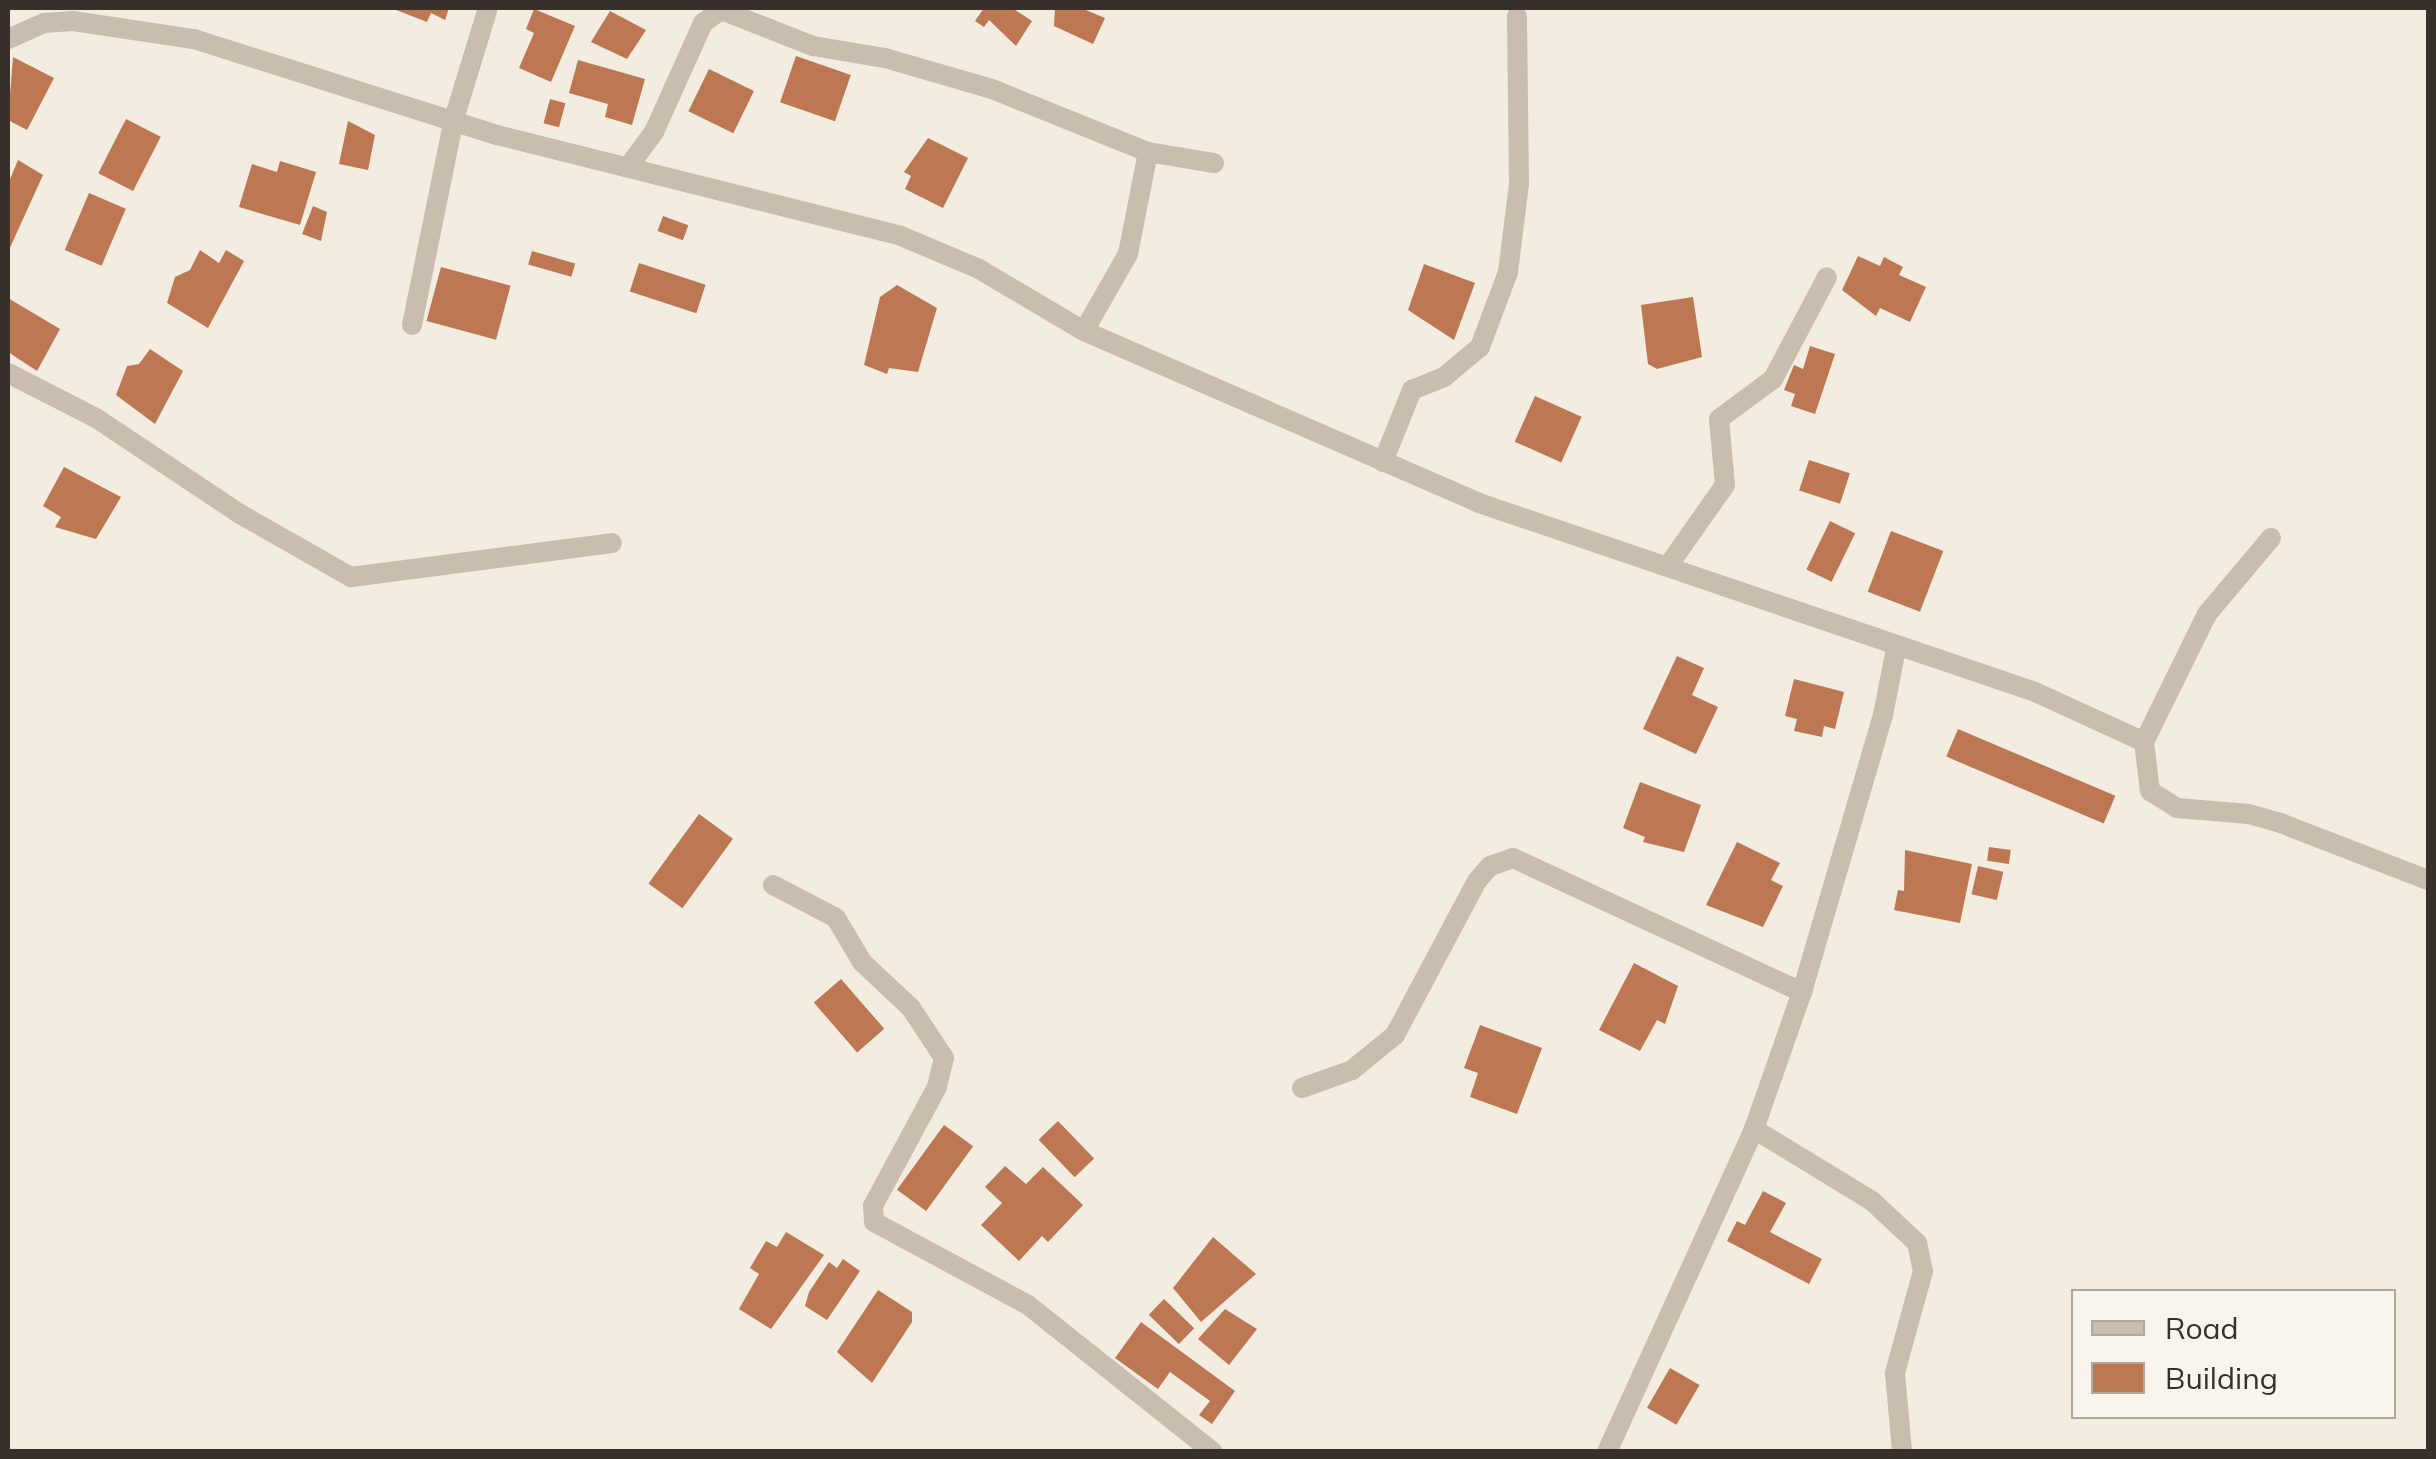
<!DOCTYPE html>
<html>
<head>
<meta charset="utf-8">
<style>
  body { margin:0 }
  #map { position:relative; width:2436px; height:1459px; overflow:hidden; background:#f2ece1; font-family:Mulish,sans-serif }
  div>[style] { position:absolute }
  .building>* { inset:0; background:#bd7853; transform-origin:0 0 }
  .minor>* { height:20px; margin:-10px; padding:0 10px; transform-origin:10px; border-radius:10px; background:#c9bdad }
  span { translate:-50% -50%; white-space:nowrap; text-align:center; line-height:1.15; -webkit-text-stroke:9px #f9f5ed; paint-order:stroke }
  .frame { position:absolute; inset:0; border:10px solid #38312b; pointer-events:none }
  .legend { position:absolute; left:2071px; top:1289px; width:325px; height:130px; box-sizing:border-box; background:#f9f5ed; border:2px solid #aca79f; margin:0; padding:12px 18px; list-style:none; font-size:30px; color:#38312b }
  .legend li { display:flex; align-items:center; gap:20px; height:50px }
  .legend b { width:50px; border:2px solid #aca79f }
</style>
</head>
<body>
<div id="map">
  <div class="building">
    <i style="clip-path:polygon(391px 8px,449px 8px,445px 20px,431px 13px,427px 22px)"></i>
    <i style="clip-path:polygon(984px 8px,1012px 8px,1032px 21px,1016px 46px,989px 20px,984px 27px,975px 21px)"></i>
    <i style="clip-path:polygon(1055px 8px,1081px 8px,1105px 18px,1093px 44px,1054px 26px)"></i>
    <i style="clip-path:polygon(534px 9px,575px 26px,551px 82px,519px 68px,534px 33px,526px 29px)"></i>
    <i style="clip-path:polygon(610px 11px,646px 30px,627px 59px,591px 42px)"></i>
    <i style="left:796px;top:56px;width:58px;height:49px;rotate:19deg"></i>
    <i style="clip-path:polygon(13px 57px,54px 78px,27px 130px,8px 120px)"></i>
    <i style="clip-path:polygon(578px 60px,645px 79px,632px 125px,605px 117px,608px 104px,569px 93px)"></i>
    <i style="left:709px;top:69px;width:50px;height:47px;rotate:26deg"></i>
    <i style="left:550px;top:99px;width:16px;height:25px;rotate:15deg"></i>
    <i style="left:126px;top:119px;width:39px;height:61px;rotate:27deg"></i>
    <i style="clip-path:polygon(348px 121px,375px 135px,368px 170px,339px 164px)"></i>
    <i style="clip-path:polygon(928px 138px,968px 158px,943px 208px,905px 189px,911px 176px,904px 172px)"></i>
    <i style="clip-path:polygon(18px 160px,43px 175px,8px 252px,8px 184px)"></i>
    <i style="clip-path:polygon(280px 161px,316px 172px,300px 225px,239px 207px,252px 164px,277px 172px)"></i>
    <i style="left:89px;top:193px;width:40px;height:62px;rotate:23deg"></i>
    <i style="clip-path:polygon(313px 206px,327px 212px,321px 241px,302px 234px)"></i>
    <i style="left:663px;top:216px;width:27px;height:16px;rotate:20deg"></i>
    <i style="clip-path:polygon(200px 250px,219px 263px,226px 250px,244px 261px,208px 328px,167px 303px,175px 277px,190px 270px)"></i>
    <i style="left:532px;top:251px;width:45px;height:14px;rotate:16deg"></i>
    <i style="clip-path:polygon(1858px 256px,1880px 266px,1884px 257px,1903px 267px,1899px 275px,1926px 287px,1910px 322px,1880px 308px,1876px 316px,1842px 290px)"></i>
    <i style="left:639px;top:263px;width:70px;height:30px;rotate:18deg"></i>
    <i style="clip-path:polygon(1424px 264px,1475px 283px,1454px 340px,1408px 310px)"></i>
    <i style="left:441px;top:267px;width:72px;height:56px;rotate:15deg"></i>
    <i style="clip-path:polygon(897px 285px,937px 308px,918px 372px,889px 368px,887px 374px,864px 365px,880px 297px)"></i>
    <i style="clip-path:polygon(1693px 297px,1702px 357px,1657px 369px,1648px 364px,1641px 305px)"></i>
    <i style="clip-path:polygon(8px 298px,60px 329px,37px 371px,8px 352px)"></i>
    <i style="clip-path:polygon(1810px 346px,1835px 354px,1815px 414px,1791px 406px,1795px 394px,1784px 390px,1794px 365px,1803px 369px)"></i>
    <i style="clip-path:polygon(150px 349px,183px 371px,155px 424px,116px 395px,127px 366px,139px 364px)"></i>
    <i style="left:1535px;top:396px;width:51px;height:50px;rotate:24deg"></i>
    <i style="left:1809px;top:460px;width:43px;height:32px;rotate:18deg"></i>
    <i style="clip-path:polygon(64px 467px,121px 497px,96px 539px,55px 527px,61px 517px,43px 506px)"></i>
    <i style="left:1830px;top:521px;width:28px;height:54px;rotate:26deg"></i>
    <i style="left:1891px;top:531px;width:56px;height:65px;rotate:21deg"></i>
    <i style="clip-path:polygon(1677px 656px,1704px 668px,1692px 695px,1718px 707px,1696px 754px,1643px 729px)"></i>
    <i style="clip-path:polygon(1794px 679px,1844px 692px,1835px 729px,1824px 726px,1822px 737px,1794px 731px,1797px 719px,1785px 716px)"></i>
    <i style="left:1958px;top:729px;width:171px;height:30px;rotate:23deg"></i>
    <i style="clip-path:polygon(1640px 782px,1701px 805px,1684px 852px,1643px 842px,1645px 837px,1623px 828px)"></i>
    <i style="left:699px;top:814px;width:42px;height:86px;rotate:36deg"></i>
    <i style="clip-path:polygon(1737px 842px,1780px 863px,1771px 880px,1783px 886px,1763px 927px,1706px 905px)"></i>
    <i style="left:1989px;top:847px;width:22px;height:14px;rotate:8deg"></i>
    <i style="clip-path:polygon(1905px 850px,1972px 864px,1960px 923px,1894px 910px,1898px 890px,1904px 891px)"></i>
    <i style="left:1978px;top:866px;width:26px;height:29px;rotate:13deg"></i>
    <i style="clip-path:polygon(1634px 963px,1678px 986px,1665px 1024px,1657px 1020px,1640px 1051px,1599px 1030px)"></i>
    <i style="left:841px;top:979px;width:66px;height:36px;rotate:49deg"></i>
    <i style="clip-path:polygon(1480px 1025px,1542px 1048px,1517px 1114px,1470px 1097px,1478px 1073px,1464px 1068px)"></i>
    <i style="left:1058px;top:1121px;width:52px;height:27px;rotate:46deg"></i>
    <i style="left:944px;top:1125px;width:36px;height:80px;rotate:36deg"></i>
    <i style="clip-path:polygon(1005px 1166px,1026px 1184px,1043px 1167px,1083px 1205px,1048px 1242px,1042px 1236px,1019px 1261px,981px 1225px,1002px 1203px,985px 1187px)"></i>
    <i style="clip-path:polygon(1763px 1191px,1786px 1203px,1770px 1232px,1822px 1259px,1809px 1284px,1727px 1241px,1737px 1221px,1745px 1225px)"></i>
    <i style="clip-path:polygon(786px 1232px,824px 1255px,771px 1329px,739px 1309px,759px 1274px,750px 1268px,766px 1241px,777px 1247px)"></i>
    <i style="clip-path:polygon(1213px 1237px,1256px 1274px,1201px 1322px,1173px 1288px)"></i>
    <i style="clip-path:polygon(843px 1259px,860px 1271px,827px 1320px,805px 1306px,809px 1292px,829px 1262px,837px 1268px)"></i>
    <i style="clip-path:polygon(878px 1290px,912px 1312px,912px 1322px,872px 1383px,837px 1352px)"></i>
    <i style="left:1164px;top:1299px;width:42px;height:22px;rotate:44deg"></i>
    <i style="clip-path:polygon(1225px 1309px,1257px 1329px,1229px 1365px,1198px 1339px)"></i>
    <i style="clip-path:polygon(1141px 1322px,1235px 1391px,1212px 1424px,1199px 1415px,1210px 1401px,1170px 1372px,1158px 1389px,1115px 1358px)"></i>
    <i style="left:1670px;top:1368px;width:34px;height:46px;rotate:30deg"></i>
  </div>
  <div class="minor">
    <i style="left:8px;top:39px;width:39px;rotate:-24deg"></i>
    <i style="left:44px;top:23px;width:29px;rotate:-4deg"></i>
    <i style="left:73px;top:21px;width:122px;rotate:8.5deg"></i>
    <i style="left:194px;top:39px;width:318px;rotate:17.6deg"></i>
    <i style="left:497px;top:135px;width:416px;rotate:14deg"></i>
    <i style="left:901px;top:236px;width:85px;rotate:22.9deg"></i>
    <i style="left:979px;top:269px;width:122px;rotate:30.6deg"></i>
    <i style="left:1084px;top:331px;width:431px;rotate:23.5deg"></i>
    <i style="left:1479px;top:503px;width:587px;rotate:18.77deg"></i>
    <i style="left:2035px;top:692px;width:120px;rotate:24.6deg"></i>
    <i style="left:629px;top:166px;width:42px;rotate:-53.7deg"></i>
    <i style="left:654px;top:132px;width:120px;rotate:-65.8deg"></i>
    <i style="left:703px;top:23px;width:22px;rotate:-36deg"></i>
    <i style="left:721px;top:10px;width:99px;rotate:21.4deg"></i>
    <i style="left:813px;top:46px;width:73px;rotate:9.5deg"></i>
    <i style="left:885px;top:58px;width:111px;rotate:16.2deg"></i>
    <i style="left:992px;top:89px;width:168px;rotate:22deg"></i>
    <i style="left:1148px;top:152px;width:67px;rotate:9.5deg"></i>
    <i style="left:412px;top:325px;width:210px;rotate:-78.5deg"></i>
    <i style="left:454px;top:119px;width:116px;rotate:-73deg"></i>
    <i style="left:1084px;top:331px;width:89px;rotate:-60.3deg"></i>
    <i style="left:1128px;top:254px;width:104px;rotate:-78.9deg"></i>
    <i style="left:8px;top:373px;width:99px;rotate:27.1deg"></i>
    <i style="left:96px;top:418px;width:173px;rotate:33.7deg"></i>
    <i style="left:240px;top:514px;width:128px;rotate:29.6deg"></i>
    <i style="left:351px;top:577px;width:263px;rotate:-7.4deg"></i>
    <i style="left:1383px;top:462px;width:78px;rotate:-68.1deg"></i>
    <i style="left:1412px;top:390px;width:35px;rotate:-22deg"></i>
    <i style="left:1444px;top:377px;width:47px;rotate:-39.8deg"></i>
    <i style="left:1480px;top:347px;width:80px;rotate:-69.5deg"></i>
    <i style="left:1508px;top:272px;width:89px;rotate:-82.9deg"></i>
    <i style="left:1519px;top:184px;width:168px;rotate:-90.7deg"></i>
    <i style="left:2271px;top:538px;width:99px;rotate:130.1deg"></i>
    <i style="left:2207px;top:614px;width:143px;rotate:116.2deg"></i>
    <i style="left:2144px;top:742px;width:49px;rotate:83deg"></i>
    <i style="left:2150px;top:791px;width:32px;rotate:32deg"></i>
    <i style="left:2177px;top:808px;width:72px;rotate:4.8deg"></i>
    <i style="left:2249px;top:814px;width:35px;rotate:16deg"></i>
    <i style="left:2283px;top:824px;width:155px;rotate:21.1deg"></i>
    <i style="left:1670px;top:563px;width:95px;rotate:-54.8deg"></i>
    <i style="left:1725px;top:485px;width:66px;rotate:-95.2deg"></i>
    <i style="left:1719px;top:419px;width:67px;rotate:-36.5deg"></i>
    <i style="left:1773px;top:379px;width:115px;rotate:-62.1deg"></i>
    <i style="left:773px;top:885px;width:71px;rotate:27.6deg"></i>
    <i style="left:836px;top:918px;width:51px;rotate:59.4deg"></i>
    <i style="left:862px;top:962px;width:67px;rotate:43.2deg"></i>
    <i style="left:911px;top:1008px;width:60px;rotate:56.6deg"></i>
    <i style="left:944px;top:1058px;width:30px;rotate:104deg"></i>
    <i style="left:937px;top:1087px;width:135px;rotate:118.3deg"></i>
    <i style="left:873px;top:1206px;width:16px;rotate:86deg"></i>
    <i style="left:874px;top:1222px;width:175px;rotate:28.3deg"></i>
    <i style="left:1028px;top:1305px;width:236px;rotate:38.5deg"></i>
    <i style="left:1302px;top:1088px;width:53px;rotate:-19.8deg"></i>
    <i style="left:1352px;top:1070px;width:55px;rotate:-39.1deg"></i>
    <i style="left:1395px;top:1035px;width:174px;rotate:-62deg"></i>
    <i style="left:1477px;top:881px;width:20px;rotate:-49deg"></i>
    <i style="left:1490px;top:866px;width:24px;rotate:-19deg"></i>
    <i style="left:1513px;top:858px;width:319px;rotate:24.9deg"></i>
    <i style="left:1754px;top:1129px;width:138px;rotate:31.4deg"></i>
    <i style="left:1872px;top:1201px;width:62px;rotate:43deg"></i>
    <i style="left:1917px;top:1243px;width:29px;rotate:78deg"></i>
    <i style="left:1923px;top:1271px;width:106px;rotate:105.4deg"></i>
    <i style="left:1895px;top:1373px;width:79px;rotate:84.9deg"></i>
    <i style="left:1607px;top:1452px;width:355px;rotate:-65.5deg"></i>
    <i style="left:1754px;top:1129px;width:145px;rotate:-70.7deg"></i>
    <i style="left:1802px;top:992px;width:289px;rotate:-73.7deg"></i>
    <i style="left:1883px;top:715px;width:67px;rotate:-78.9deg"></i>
  </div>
  <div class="frame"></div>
  <ul class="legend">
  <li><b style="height:12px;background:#c9bdad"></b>Road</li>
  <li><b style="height:28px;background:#bd7853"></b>Building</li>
  </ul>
</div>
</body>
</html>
